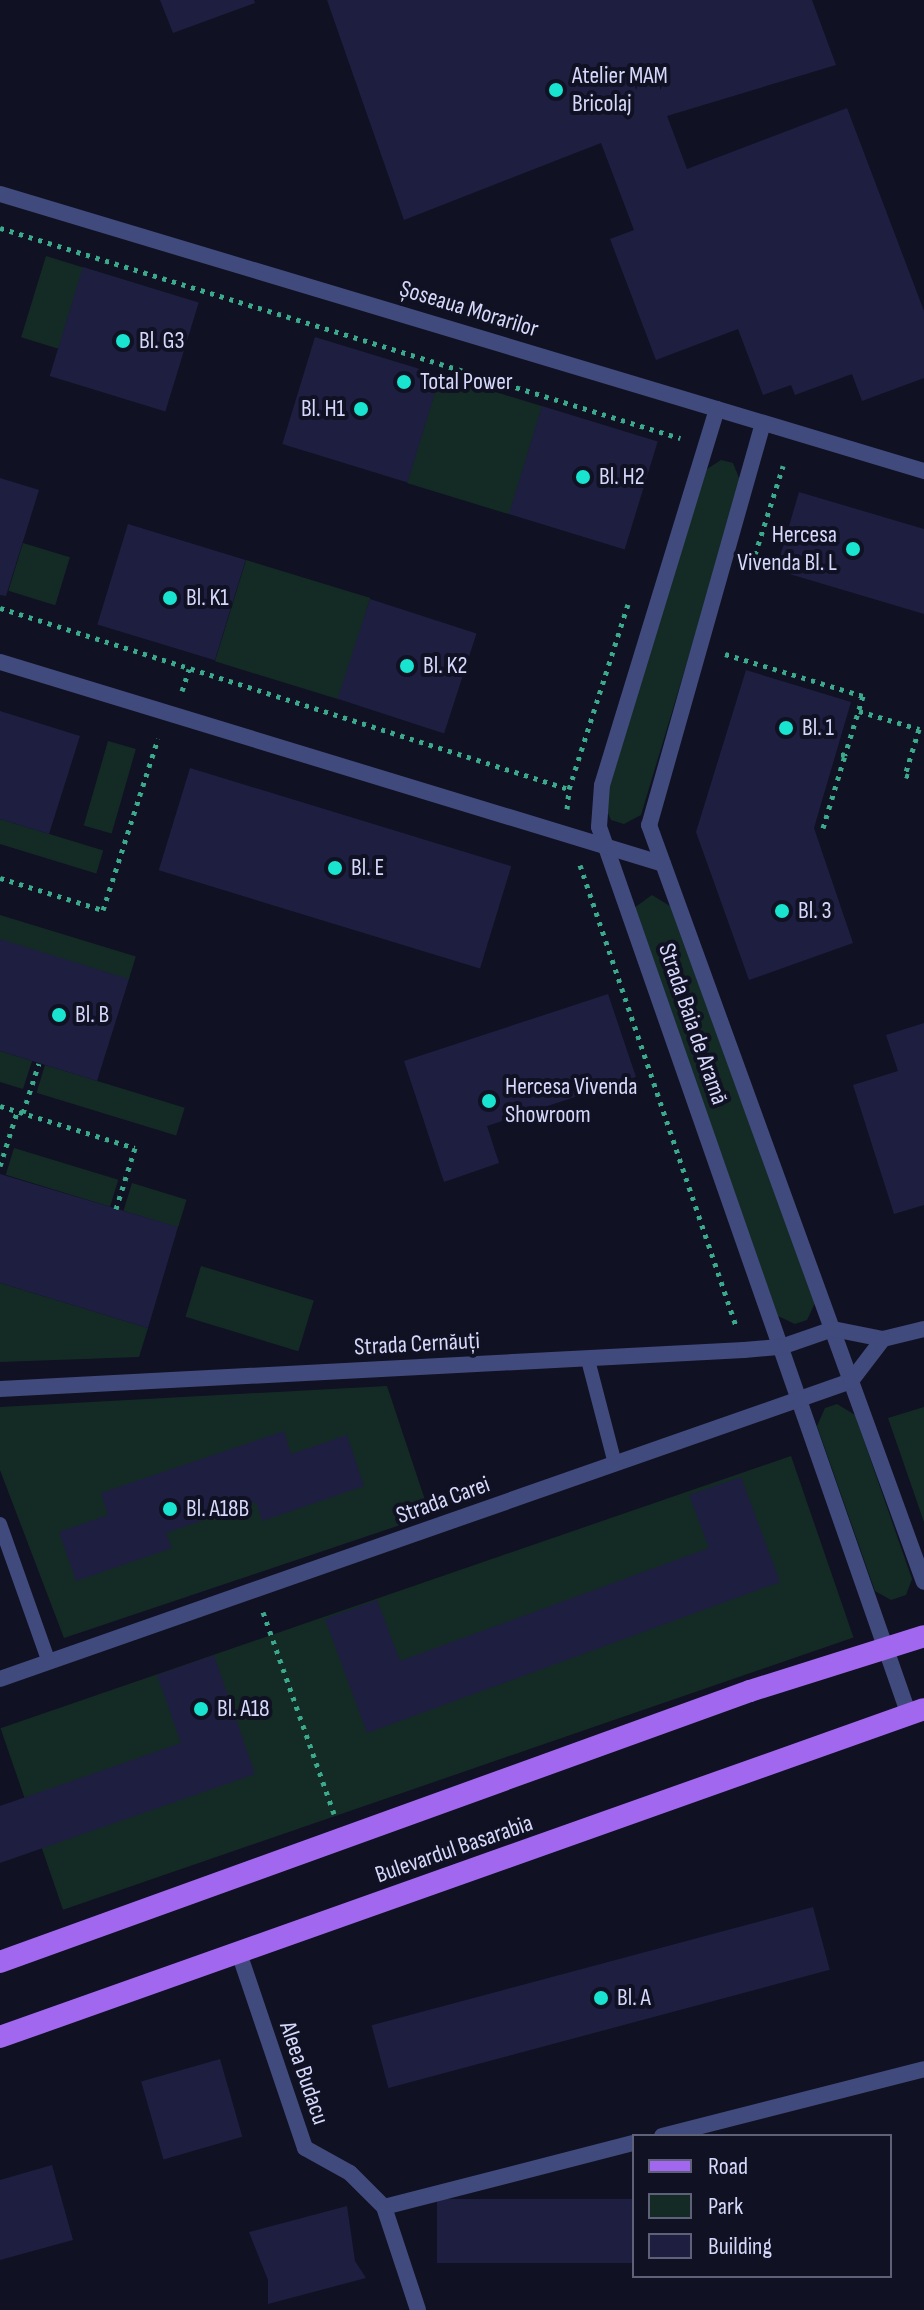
<!DOCTYPE html>
<html>
<head>
<meta charset="utf-8">
<style>
  body { margin:0 }
  #map { position:relative; width:924px; height:2310px; overflow:hidden; background:#101122; font-family:"Sofia Sans Condensed",sans-serif }
  div>[style] { position:absolute }
  .green>* { inset:0; background:#142b25; transform-origin:0 0 }
  .building>* { inset:0; background:#1e1e41; transform-origin:0 0 }
  .path>* { height:5px; margin-top:-2.5px; transform-origin:0; background:repeating-linear-gradient(90deg,#3ba98c 0 4px,transparent 0 10px) }
  .service>* { height:14px; margin:-7px; padding:0 7px; transform-origin:7px; border-radius:7px; background:#404a7c }
  .minor>* { height:16px; margin:-8px; padding:0 8px; transform-origin:8px; border-radius:8px; background:#404a7c }
  .primary>* { height:22px; margin:-11px; padding:0 11px; transform-origin:11px; border-radius:11px; background:#a168ef }
  .dots>* { width:22px; height:22px; translate:-50% -50%; box-sizing:border-box; border:4px solid #101122; border-radius:50% }
  span { translate:-50% -50%; white-space:nowrap; text-align:center; line-height:1.15; -webkit-text-stroke:8px #101122; paint-order:stroke }
  .poi-label { font-size:24px; color:#d5d8fb }
  .left { translate:0 -50%; text-align:left }
  .right { translate:-100% -50%; text-align:right }
  .street-label { font-size:24px; color:#d5d8fb }
  .legend { position:absolute; left:632px; top:2134px; width:260px; height:144px; box-sizing:border-box; background:#101122; border:2px solid #5f6179; margin:0; padding:10px 14px; list-style:none; font-size:24px; color:#d5d8fb }
  .legend li { display:flex; align-items:center; gap:16px; height:40px }
  .legend b { width:40px; border:2px solid #5f6179 }
</style>
</head>
<body>
<div id="map">
  <div class="green">
    <i style="left:46px;top:256px;width:39px;height:85px;rotate:17deg"></i>
    <i style="left:440px;top:375px;width:107px;height:113px;rotate:17deg"></i>
    <i style="clip-path:polygon(721px 460px,733px 463px,741px 483px,641px 815px,624px 824px,611px 820px,604px 804px,704px 471px)"></i>
    <i style="left:23px;top:543px;width:49px;height:50px;rotate:17deg"></i>
    <i style="left:246px;top:560px;width:130px;height:106px;rotate:17deg"></i>
    <i style="left:108px;top:741px;width:29px;height:88px;rotate:16deg"></i>
    <i style="left:0;top:819px;width:108px;height:24px;rotate:17deg"></i>
    <i style="clip-path:polygon(652px 895px,670px 906px,815px 1303px,807px 1320px,795px 1324px,778px 1316px,634px 908px)"></i>
    <i style="left:0;top:915px;width:142px;height:24px;rotate:17deg"></i>
    <i style="clip-path:polygon(0 1051px,32px 1061px,23px 1089px,0 1082px)"></i>
    <i style="left:45px;top:1065px;width:146px;height:29px;rotate:17deg"></i>
    <i style="left:14px;top:1148px;width:109px;height:28px;rotate:17deg"></i>
    <i style="left:132px;top:1183px;width:57px;height:29px;rotate:17deg"></i>
    <i style="left:201px;top:1266px;width:118px;height:53px;rotate:17deg"></i>
    <i style="clip-path:polygon(0 1283px,148px 1328px,139px 1357px,0 1362px)"></i>
    <i style="clip-path:polygon(387px 1386px,430px 1515px,64px 1638px,0 1470px,0 1407px)"></i>
    <i style="clip-path:polygon(837px 1404px,855px 1415px,912px 1579px,906px 1595px,891px 1600px,875px 1591px,817px 1426px,825px 1408px)"></i>
    <i style="clip-path:polygon(924px 1407px,924px 1522px,888px 1418px)"></i>
    <i style="left:791px;top:1456px;width:192px;height:836px;rotate:71deg"></i>
  </div>
  <div class="building">
    <i style="clip-path:polygon(160px 0,254px 0,255px 3px,173px 33px)"></i>
    <i style="clip-path:polygon(327px 0,812px 0,836px 65px,667px 116px,687px 169px,847px 108px,924px 311px,924px 378px,862px 401px,852px 374px,795px 395px,791px 385px,763px 395px,738px 329px,656px 360px,610px 239px,634px 230px,601px 143px,404px 220px)"></i>
    <i style="left:83px;top:267px;width:121px;height:114px;rotate:17deg"></i>
    <i style="left:315px;top:337px;width:131px;height:112px;rotate:17deg"></i>
    <i style="left:542px;top:406px;width:121px;height:113px;rotate:17deg"></i>
    <i style="clip-path:polygon(0 478px,39px 490px,6px 596px,0 595px)"></i>
    <i style="clip-path:polygon(799px 492px,924px 529px,924px 614px,776px 570px)"></i>
    <i style="left:128px;top:524px;width:123px;height:105px;rotate:17deg"></i>
    <i style="left:370px;top:599px;width:112px;height:105px;rotate:18deg"></i>
    <i style="clip-path:polygon(746px 670px,851px 702px,814px 828px,853px 943px,749px 980px,696px 832px)"></i>
    <i style="clip-path:polygon(0 711px,80px 736px,49px 834px,0 819px)"></i>
    <i style="left:190px;top:768px;width:336px;height:107px;rotate:17deg"></i>
    <i style="clip-path:polygon(0 939px,129px 979px,97px 1081px,0 1051px)"></i>
    <i style="clip-path:polygon(608px 994px,636px 1077px,487px 1126px,499px 1163px,444px 1182px,404px 1061px)"></i>
    <i style="clip-path:polygon(924px 1023px,924px 1205px,894px 1214px,853px 1085px,898px 1071px,886px 1035px)"></i>
    <i style="clip-path:polygon(0 1174px,178px 1227px,148px 1328px,0 1283px)"></i>
    <i style="clip-path:polygon(284px 1431px,291px 1454px,347px 1435px,364px 1486px,262px 1521px,256px 1502px,166px 1533px,172px 1548px,76px 1581px,59px 1532px,108px 1515px,101px 1493px)"></i>
    <i style="clip-path:polygon(741px 1477px,780px 1582px,367px 1733px,325px 1619px,377px 1600px,400px 1661px,709px 1548px,689px 1495px)"></i>
    <i style="clip-path:polygon(214px 1655px,255px 1774px,0 1863px,0 1806px,181px 1743px,157px 1675px)"></i>
    <i style="left:813px;top:1907px;width:65px;height:457px;rotate:75deg"></i>
    <i style="left:220px;top:2059px;width:81px;height:82px;rotate:74deg"></i>
    <i style="clip-path:polygon(52px 2165px,73px 2240px,0 2260px,0 2180px)"></i>
    <i style="left:634px;top:2199px;width:64px;height:197px;rotate:90deg"></i>
    <i style="clip-path:polygon(347px 2206px,355px 2261px,366px 2278px,268px 2304px,268px 2280px,249px 2232px)"></i>
  </div>
  <div class="path">
    <i style="left:0;top:228px;width:712px;rotate:17.16deg"></i>
    <i style="left:752px;top:564px;width:103px;rotate:-72.4deg"></i>
    <i style="left:0;top:608px;width:597px;rotate:17.65deg"></i>
    <i style="left:569px;top:789px;width:194px;rotate:-72.3deg"></i>
    <i style="left:725px;top:654px;width:144px;rotate:16.9deg"></i>
    <i style="left:863px;top:696px;width:62px;rotate:107deg"></i>
    <i style="left:845px;top:755px;width:9px;rotate:-167deg"></i>
    <i style="left:182px;top:691px;width:23px;rotate:-72deg"></i>
    <i style="left:859px;top:711px;width:63px;rotate:16.7deg"></i>
    <i style="left:919px;top:729px;width:48px;rotate:106.9deg"></i>
    <i style="left:905px;top:775px;width:9px;rotate:21deg"></i>
    <i style="left:567px;top:809px;width:20px;rotate:-84deg"></i>
    <i style="left:823px;top:828px;width:76px;rotate:-73.2deg"></i>
    <i style="left:580px;top:865px;width:487px;rotate:71.3deg"></i>
    <i style="left:0;top:878px;width:108px;rotate:17.3deg"></i>
    <i style="left:103px;top:910px;width:180px;rotate:-72.2deg"></i>
    <i style="left:0;top:1106px;width:141px;rotate:17.3deg"></i>
    <i style="left:135px;top:1148px;width:64px;rotate:107.3deg"></i>
    <i style="left:23px;top:1113px;width:52px;rotate:-72.3deg"></i>
    <i style="left:0;top:1166px;width:57px;rotate:-72.5deg"></i>
    <i style="left:263px;top:1612px;width:214px;rotate:70.6deg"></i>
  </div>
  <div class="service">
    <i style="left:588px;top:1360px;width:107px;rotate:75.4deg"></i>
    <i style="left:0;top:1524px;width:146px;rotate:70.5deg"></i>
  </div>
  <div class="minor">
    <i style="left:0;top:194px;width:965px;rotate:16.69deg"></i>
    <i style="left:717px;top:409px;width:393px;rotate:107deg"></i>
    <i style="left:602px;top:785px;width:42px;rotate:94.1deg"></i>
    <i style="left:599px;top:827px;width:941px;rotate:70.76deg"></i>
    <i style="left:763px;top:423px;width:418px;rotate:105.8deg"></i>
    <i style="left:649px;top:825px;width:805px;rotate:70.04deg"></i>
    <i style="left:0;top:662px;width:693px;rotate:16.94deg"></i>
    <i style="left:0;top:1389px;width:745px;rotate:-3deg"></i>
    <i style="left:744px;top:1350px;width:37px;rotate:-5deg"></i>
    <i style="left:781px;top:1347px;width:55px;rotate:-19.1deg"></i>
    <i style="left:833px;top:1329px;width:51px;rotate:11.3deg"></i>
    <i style="left:883px;top:1339px;width:42px;rotate:-13.7deg"></i>
    <i style="left:0;top:1679px;width:902px;rotate:-19.3deg"></i>
    <i style="left:851px;top:1381px;width:53px;rotate:-52.7deg"></i>
    <i style="left:239px;top:1953px;width:206px;rotate:71.3deg"></i>
    <i style="left:305px;top:2148px;width:51px;rotate:29.1deg"></i>
    <i style="left:350px;top:2173px;width:48px;rotate:45deg"></i>
    <i style="left:384px;top:2207px;width:108px;rotate:71.7deg"></i>
    <i style="left:662px;top:2136px;width:270px;rotate:-14.3deg"></i>
    <i style="left:384px;top:2207px;width:258px;rotate:-14.4deg"></i>
  </div>
  <div class="primary">
    <i style="left:0;top:1962px;width:797px;rotate:-19.87deg"></i>
    <i style="left:750px;top:1691px;width:182px;rotate:-17.5deg"></i>
    <i style="left:0;top:2037px;width:980px;rotate:-19.54deg"></i>
  </div>
  <div class="dots">
    <i style="left:556px;top:90px;background:#18e4cf"></i>
    <i style="left:123px;top:341px;background:#18e4cf"></i>
    <i style="left:404px;top:382px;background:#18e4cf"></i>
    <i style="left:361px;top:409px;background:#18e4cf"></i>
    <i style="left:583px;top:477px;background:#18e4cf"></i>
    <i style="left:853px;top:549px;background:#18e4cf"></i>
    <i style="left:170px;top:598px;background:#18e4cf"></i>
    <i style="left:407px;top:666px;background:#18e4cf"></i>
    <i style="left:786px;top:728px;background:#18e4cf"></i>
    <i style="left:335px;top:868px;background:#18e4cf"></i>
    <i style="left:782px;top:911px;background:#18e4cf"></i>
    <i style="left:59px;top:1015px;background:#18e4cf"></i>
    <i style="left:489px;top:1101px;background:#18e4cf"></i>
    <i style="left:170px;top:1509px;background:#18e4cf"></i>
    <i style="left:201px;top:1709px;background:#18e4cf"></i>
    <i style="left:601px;top:1998px;background:#18e4cf"></i>
  </div>
  <div class="poi-label">
    <span class="left" style="left:572px;top:90px">Atelier MAM<br>Bricolaj</span>
    <span class="left" style="left:139px;top:341px">Bl. G3</span>
    <span class="left" style="left:420px;top:382px">Total Power</span>
    <span class="right" style="left:345px;top:409px">Bl. H1</span>
    <span class="left" style="left:599px;top:477px">Bl. H2</span>
    <span class="right" style="left:837px;top:549px">Hercesa<br>Vivenda Bl. L</span>
    <span class="left" style="left:186px;top:598px">Bl. K1</span>
    <span class="left" style="left:423px;top:666px">Bl. K2</span>
    <span class="left" style="left:802px;top:728px">Bl. 1</span>
    <span class="left" style="left:351px;top:868px">Bl. E</span>
    <span class="left" style="left:798px;top:911px">Bl. 3</span>
    <span class="left" style="left:75px;top:1015px">Bl. B</span>
    <span class="left" style="left:505px;top:1101px">Hercesa Vivenda<br>Showroom</span>
    <span class="left" style="left:186px;top:1509px">Bl. A18B</span>
    <span class="left" style="left:217px;top:1709px">Bl. A18</span>
    <span class="left" style="left:617px;top:1998px">Bl. A</span>
  </div>
  <div class="street-label">
    <span style="left:469px;top:309px;rotate:17deg">Șoseaua Morarilor</span>
    <span style="left:693px;top:1024px;rotate:71deg">Strada Baia de Aramă</span>
    <span style="left:417px;top:1344px;rotate:-3deg">Strada Cernăuți</span>
    <span style="left:443px;top:1500px;rotate:-20deg">Strada Carei</span>
    <span style="left:454px;top:1849px;rotate:-19deg">Bulevardul Basarabia</span>
    <span style="left:304px;top:2073px;rotate:71deg">Aleea Budacu</span>
  </div>
  <ul class="legend">
  <li><b style="height:10px;background:#a168ef"></b>Road</li>
  <li><b style="height:22px;background:#142b25"></b>Park</li>
  <li><b style="height:22px;background:#1e1e41"></b>Building</li>
  </ul>
</div>
</body>
</html>
